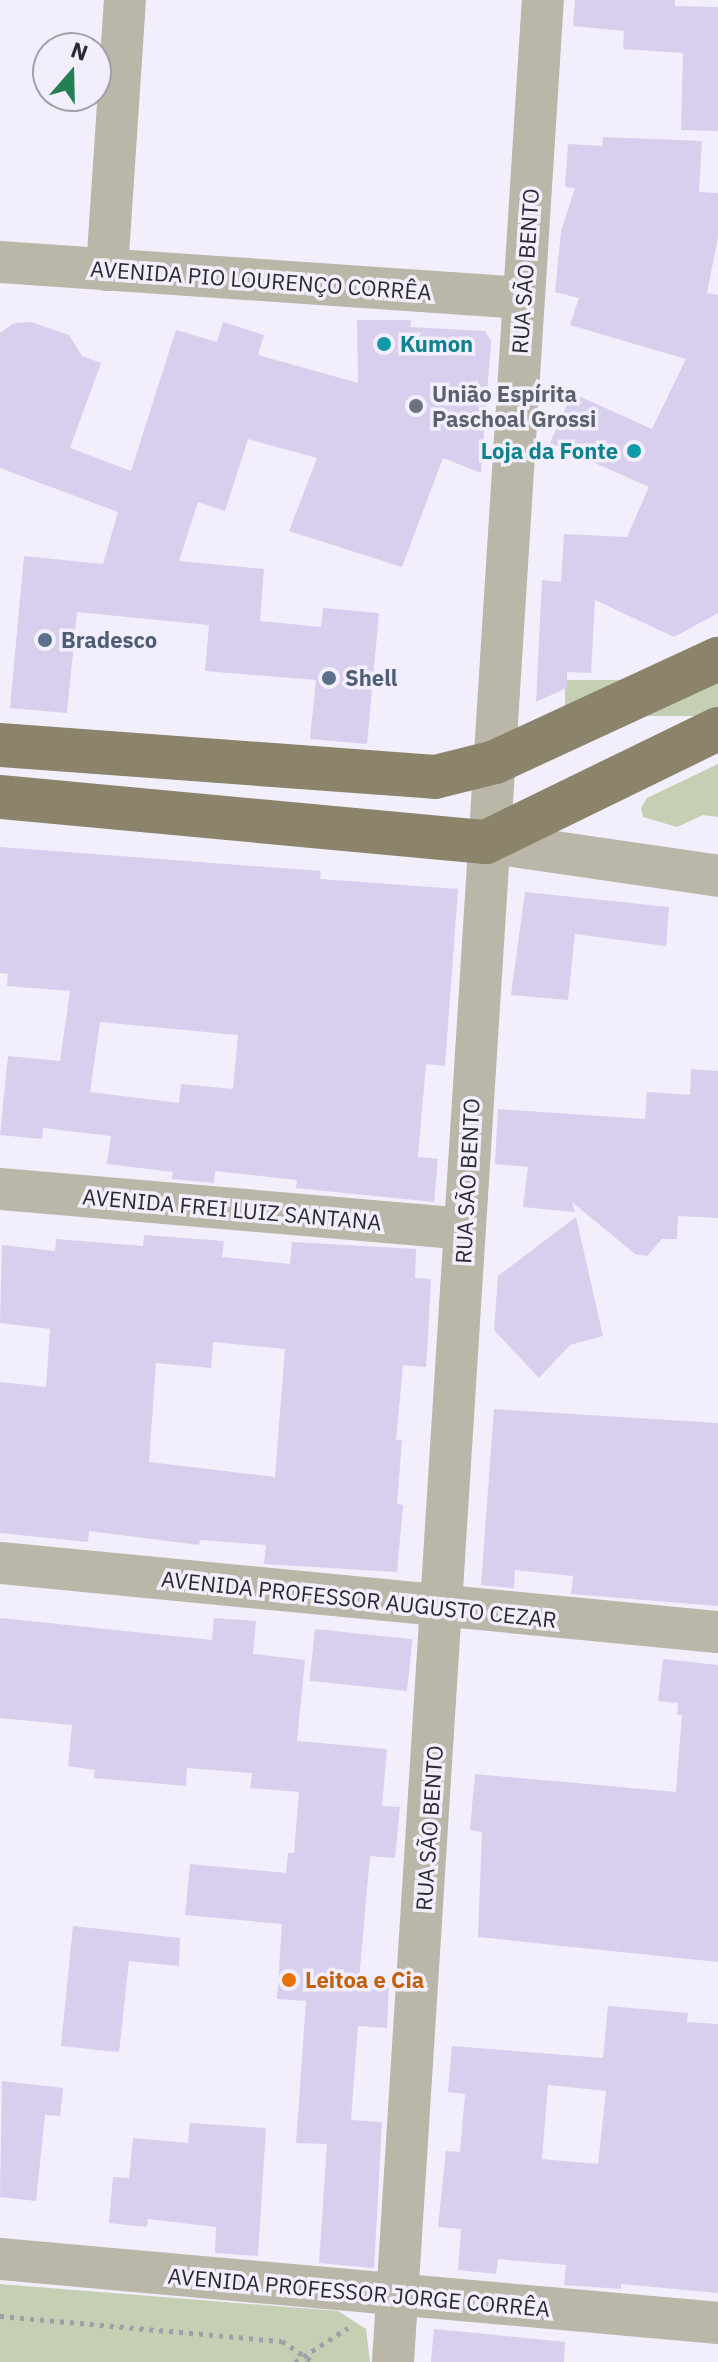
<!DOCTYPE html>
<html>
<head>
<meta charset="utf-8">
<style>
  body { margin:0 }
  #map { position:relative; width:718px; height:2362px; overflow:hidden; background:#f2eefb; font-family:"IBM Plex Sans",sans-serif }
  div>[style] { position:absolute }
  .green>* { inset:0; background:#c4cfb4; transform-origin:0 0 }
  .building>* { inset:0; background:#d8ceee; transform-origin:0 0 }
  .path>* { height:5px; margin-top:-2.5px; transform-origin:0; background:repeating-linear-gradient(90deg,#a19eaa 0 4px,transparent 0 10px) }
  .minor>* { height:42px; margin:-21px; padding:0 21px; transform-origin:21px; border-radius:21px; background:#bab6a8 }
  .major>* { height:44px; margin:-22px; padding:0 22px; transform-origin:22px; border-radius:22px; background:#8b846b }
  .dots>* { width:22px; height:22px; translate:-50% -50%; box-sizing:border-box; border:4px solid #f2eefb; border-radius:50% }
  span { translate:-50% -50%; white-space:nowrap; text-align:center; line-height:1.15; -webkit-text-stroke:7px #f2eefb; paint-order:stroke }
  .street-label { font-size:22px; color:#2c2934 }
  .culture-label { font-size:22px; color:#0d838f; font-weight:700 }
  .left { translate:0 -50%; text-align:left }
  .right { translate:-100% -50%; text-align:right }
  .worship-label { font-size:22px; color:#5b616d; font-weight:700 }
  .service-label { font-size:22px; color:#4e5e75; font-weight:700 }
  .food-label { font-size:22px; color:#c56008; font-weight:700 }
  .north { position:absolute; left:32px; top:32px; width:80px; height:80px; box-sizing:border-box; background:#f2eefb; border:2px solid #a39fab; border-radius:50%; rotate:20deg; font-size:22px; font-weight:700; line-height:32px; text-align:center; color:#2c2934 }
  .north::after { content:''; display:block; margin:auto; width:28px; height:36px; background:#247f54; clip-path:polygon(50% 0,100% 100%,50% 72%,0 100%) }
</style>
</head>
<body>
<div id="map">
  <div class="green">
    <i style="left:718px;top:680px;width:36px;height:153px;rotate:90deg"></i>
    <i style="clip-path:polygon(718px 764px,718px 817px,703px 815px,677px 827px,643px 817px,641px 808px,647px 798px)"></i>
    <i style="clip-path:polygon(0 2284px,338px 2311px,366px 2329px,370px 2362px,0 2362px)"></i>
  </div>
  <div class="building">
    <i style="clip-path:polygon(575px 0,675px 0,675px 6px,718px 7px,718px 131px,681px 130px,683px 53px,623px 49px,624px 31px,573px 26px)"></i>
    <i style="clip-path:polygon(603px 137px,702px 141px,699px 192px,718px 193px,718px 237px,707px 293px,718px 295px,718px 613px,674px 637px,595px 600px,591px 673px,567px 672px,567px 688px,536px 702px,542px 580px,561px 582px,564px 534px,627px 537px,649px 487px,550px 443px,572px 393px,652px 429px,686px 359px,570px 325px,579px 298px,555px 292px,561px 231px,575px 188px,565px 187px,568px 144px,602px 146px)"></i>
    <i style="clip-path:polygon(357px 320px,411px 320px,410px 327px,485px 331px,491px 341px,481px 473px,443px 458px,402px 567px,289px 531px,317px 458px,248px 439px,225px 511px,198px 502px,179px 561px,264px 569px,260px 621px,321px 627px,323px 608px,379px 613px,367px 744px,310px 739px,316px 680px,205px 671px,209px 625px,77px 612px,67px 713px,10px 708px,24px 556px,103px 564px,118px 512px,0 468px,0 333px,14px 323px,31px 322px,69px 335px,82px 356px,101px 363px,70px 448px,131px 471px,176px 330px,217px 342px,223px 322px,264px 335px,258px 355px,358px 383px)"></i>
    <i style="clip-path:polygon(evenodd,0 847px,321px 871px,320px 879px,458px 889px,445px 1066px,426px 1064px,418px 1157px,438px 1159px,434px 1202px,296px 1188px,297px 1180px,215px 1171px,214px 1183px,172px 1179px,173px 1172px,107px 1164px,111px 1136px,43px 1128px,42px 1139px,0 1135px,8px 1056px,60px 1061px,70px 991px,7px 986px,8px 974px,0 973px,0 847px,100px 1022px,238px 1035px,233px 1089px,181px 1084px,179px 1103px,90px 1092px,100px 1022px)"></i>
    <i style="clip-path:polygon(525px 892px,669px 907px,666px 946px,575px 934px,568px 1000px,511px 995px)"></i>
    <i style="clip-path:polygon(691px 1069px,718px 1071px,718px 1218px,678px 1216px,677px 1239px,662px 1239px,647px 1256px,635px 1254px,572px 1202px,575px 1212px,523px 1207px,528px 1167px,495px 1164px,498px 1109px,645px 1119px,647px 1092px,690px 1095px)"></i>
    <i style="clip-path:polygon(576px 1217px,603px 1336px,570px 1345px,539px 1378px,494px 1330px,498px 1276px)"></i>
    <i style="clip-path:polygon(evenodd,144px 1235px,224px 1241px,222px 1257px,290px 1264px,292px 1242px,416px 1249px,415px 1278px,431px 1279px,428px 1337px,426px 1367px,403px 1365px,396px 1440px,402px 1440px,397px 1504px,403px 1505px,397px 1572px,264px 1564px,266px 1545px,200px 1540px,199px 1545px,89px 1531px,88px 1542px,0 1533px,0 1382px,46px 1387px,50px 1329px,0 1323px,2px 1245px,55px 1251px,56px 1239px,143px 1246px,144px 1235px,213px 1342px,285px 1349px,275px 1477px,149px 1462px,156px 1363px,211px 1368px,213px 1342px)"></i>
    <i style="clip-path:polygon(494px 1409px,718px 1423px,718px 1606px,571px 1594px,573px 1576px,515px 1570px,514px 1588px,481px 1585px)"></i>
    <i style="clip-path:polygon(0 1618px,212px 1640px,214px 1618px,256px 1621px,253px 1654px,305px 1660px,297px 1741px,387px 1749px,382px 1806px,400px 1807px,395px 1858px,370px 1856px,359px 1980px,389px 1982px,387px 2028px,358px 2026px,351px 2120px,382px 2122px,374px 2268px,319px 2263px,327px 2144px,296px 2143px,306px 2001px,277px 1999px,282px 1924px,185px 1915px,190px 1864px,286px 1873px,288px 1853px,294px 1853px,299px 1792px,250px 1788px,252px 1773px,187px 1768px,186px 1786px,94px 1778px,95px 1770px,68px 1766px,72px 1725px,0 1718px)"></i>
    <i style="left:315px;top:1629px;width:98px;height:52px;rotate:6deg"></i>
    <i style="clip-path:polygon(663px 1659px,718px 1665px,718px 1962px,478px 1937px,482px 1832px,470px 1830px,475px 1774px,676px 1792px,682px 1715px,677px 1715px,678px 1703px,658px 1701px)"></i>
    <i style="clip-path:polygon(73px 1926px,180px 1938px,179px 1966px,129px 1961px,119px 2052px,61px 2046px)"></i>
    <i style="clip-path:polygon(evenodd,608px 2006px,688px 2013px,687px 2022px,718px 2024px,718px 2293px,621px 2284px,621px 2289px,564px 2285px,566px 2265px,498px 2259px,496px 2274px,458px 2270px,461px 2229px,438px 2227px,446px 2151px,460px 2152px,465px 2094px,448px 2092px,452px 2046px,603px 2058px,608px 2006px,548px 2085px,606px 2091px,598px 2164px,542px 2159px,548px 2085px)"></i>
    <i style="clip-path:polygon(2px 2081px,63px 2088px,60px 2116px,45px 2115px,36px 2201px,0 2197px)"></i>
    <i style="clip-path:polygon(190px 2123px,266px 2128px,258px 2256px,215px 2253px,216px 2227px,148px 2219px,147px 2227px,109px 2223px,113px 2177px,129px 2178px,133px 2138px,188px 2143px)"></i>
    <i style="clip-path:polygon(434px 2329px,565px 2342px,564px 2362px,431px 2362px)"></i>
  </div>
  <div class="path">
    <i style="left:0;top:2316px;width:283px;rotate:5.1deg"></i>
    <i style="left:282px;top:2341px;width:37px;rotate:34deg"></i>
    <i style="left:295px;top:2362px;width:63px;rotate:-32.7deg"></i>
  </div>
  <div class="minor">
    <i style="left:0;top:262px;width:524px;rotate:3.94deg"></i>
    <i style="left:107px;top:270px;width:271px;rotate:-86.2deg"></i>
    <i style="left:486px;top:842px;width:234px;rotate:8.3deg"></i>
    <i style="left:0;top:1189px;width:466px;rotate:4.9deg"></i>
    <i style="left:0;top:1563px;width:721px;rotate:5.49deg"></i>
    <i style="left:0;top:2259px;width:721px;rotate:5.09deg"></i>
    <i style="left:393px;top:2362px;width:2367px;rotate:-86.37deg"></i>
  </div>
  <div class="major">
    <i style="left:0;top:745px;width:436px;rotate:4.2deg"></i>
    <i style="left:435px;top:777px;width:62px;rotate:-14deg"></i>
    <i style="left:495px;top:762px;width:246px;rotate:-24.8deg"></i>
    <i style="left:0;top:797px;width:488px;rotate:5.3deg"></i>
    <i style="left:486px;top:842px;width:258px;rotate:-26deg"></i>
  </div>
  <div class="dots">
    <i style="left:384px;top:344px;background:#0f9aa8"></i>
    <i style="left:416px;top:406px;background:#6b7280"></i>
    <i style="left:634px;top:451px;background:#0f9aa8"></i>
    <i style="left:45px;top:640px;background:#5c6f8a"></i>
    <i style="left:329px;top:678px;background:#5c6f8a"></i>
    <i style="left:289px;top:1980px;background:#e8710a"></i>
  </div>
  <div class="street-label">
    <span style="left:525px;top:271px;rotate:-86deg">RUA SÃO BENTO</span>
    <span style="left:261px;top:280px;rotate:4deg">AVENIDA PIO LOURENÇO CORRÊA</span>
    <span style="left:467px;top:1181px;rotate:-87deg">RUA SÃO BENTO</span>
    <span style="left:232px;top:1209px;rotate:5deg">AVENIDA FREI LUIZ SANTANA</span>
    <span style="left:359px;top:1599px;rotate:6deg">AVENIDA PROFESSOR AUGUSTO CEZAR</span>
    <span style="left:429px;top:1828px;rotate:-86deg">RUA SÃO BENTO</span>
    <span style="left:359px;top:2292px;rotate:5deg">AVENIDA PROFESSOR JORGE CORRÊA</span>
  </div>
  <div class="culture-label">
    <span class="left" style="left:400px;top:344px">Kumon</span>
    <span class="right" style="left:618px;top:451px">Loja da Fonte</span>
  </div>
  <div class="worship-label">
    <span class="left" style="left:432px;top:406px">União Espírita<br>Paschoal Grossi</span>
  </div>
  <div class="service-label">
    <span class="left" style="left:61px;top:640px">Bradesco</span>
    <span class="left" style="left:345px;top:678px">Shell</span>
  </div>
  <div class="food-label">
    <span class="left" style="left:305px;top:1980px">Leitoa e Cia</span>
  </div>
  <div class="north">N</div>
</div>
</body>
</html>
